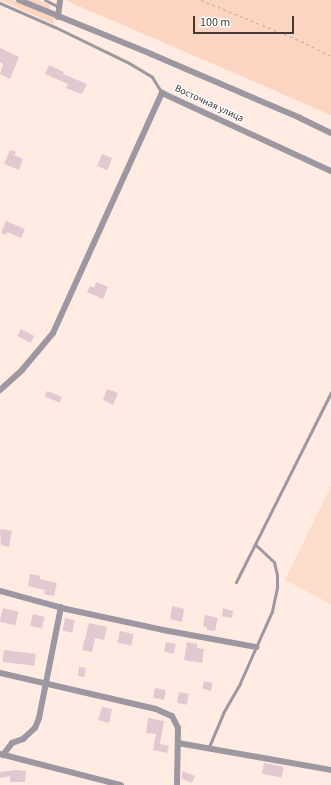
<!DOCTYPE html>
<html>
<head>
<meta charset="utf-8">
<style>
  body { margin:0 }
  #map { position:relative; width:331px; height:785px; overflow:hidden; background:#ffebe1; font-family:"Source Sans 3",sans-serif }
  div>[style] { position:absolute }
  .built>* { inset:0; background:#fcdccb }
  .green>* { inset:0; background:#fbd5c1 }
  .building>* { inset:0; background:#e2c8d1; transform-origin:0 0 }
  .path>* { height:1px; margin-top:-0.5px; transform-origin:0; background:repeating-linear-gradient(90deg,#bbaba2 0 3px,transparent 0 6px) }
  .lane>* { height:3px; margin:-1.5px; padding:0 1.5px; transform-origin:1.5px; border-radius:1.5px; background:#9c97a0 }
  .street>* { height:6px; margin:-3px; padding:0 3px; transform-origin:3px; border-radius:3px; background:#9c97a0 }
  span { translate:-50% -50%; white-space:nowrap; text-align:center; line-height:1.15; -webkit-text-stroke:3px #fdfdfd; paint-order:stroke }
  .street-label { font-size:10px; color:#433934 }
  .scale { position:absolute; left:193px; top:16px; width:101px; height:18px; box-sizing:border-box; border:2px solid #433934; border-top:0; padding-left:5px; font-size:12px; line-height:14px; white-space:nowrap; color:#433934; -webkit-text-stroke:3px #fdfdfd; paint-order:stroke }
</style>
</head>
<body>
<div id="map">
  <div class="built">
    <i style="clip-path:polygon(331px 486px,331px 604px,285px 580px)"></i>
  </div>
  <div class="green">
    <i style="clip-path:polygon(0 0,13px 0,55px 18px,53px 24px)"></i>
    <i style="clip-path:polygon(26px 0,39px 0,49px 5px,51px 8px,48px 10px)"></i>
    <i style="clip-path:polygon(65px 0,331px 0,331px 115px)"></i>
  </div>
  <div class="building">
    <i style="clip-path:polygon(0 48px,19px 57px,10px 79px,0 74px,3px 64px,0 62px)"></i>
    <i style="clip-path:polygon(49px 65px,64px 72px,63px 74px,87px 84px,82px 94px,66px 88px,68px 84px,45px 74px)"></i>
    <i style="clip-path:polygon(10px 150px,16px 152px,14px 155px,23px 159px,19px 170px,4px 164px)"></i>
    <i style="left:102px;top:154px;width:11px;height:13px;rotate:22deg"></i>
    <i style="clip-path:polygon(6px 221px,25px 229px,21px 238px,7px 232px,6px 235px,1px 233px)"></i>
    <i style="clip-path:polygon(96px 282px,108px 287px,103px 299px,87px 292px,90px 286px,94px 288px)"></i>
    <i style="left:21px;top:329px;width:15px;height:8px;rotate:28deg"></i>
    <i style="clip-path:polygon(107px 389px,118px 393px,113px 405px,103px 400px)"></i>
    <i style="left:47px;top:391px;width:16px;height:6px;rotate:22deg"></i>
    <i style="clip-path:polygon(0 529px,12px 531px,9px 547px,1px 545px)"></i>
    <i style="clip-path:polygon(30px 574px,40px 576px,40px 579px,57px 583px,54px 596px,44px 594px,45px 590px,28px 586px)"></i>
    <i style="clip-path:polygon(172px 606px,184px 609px,182px 622px,170px 619px)"></i>
    <i style="left:3px;top:608px;width:16px;height:14px;rotate:14deg"></i>
    <i style="clip-path:polygon(223px 608px,233px 611px,232px 618px,222px 616px)"></i>
    <i style="left:33px;top:614px;width:12px;height:12px;rotate:14deg"></i>
    <i style="clip-path:polygon(205px 615px,218px 618px,215px 631px,207px 630px,207px 627px,203px 626px)"></i>
    <i style="left:65px;top:618px;width:10px;height:13px;rotate:11deg"></i>
    <i style="clip-path:polygon(89px 623px,107px 627px,104px 640px,95px 638px,92px 652px,82px 650px)"></i>
    <i style="left:120px;top:631px;width:14px;height:12px;rotate:12deg"></i>
    <i style="left:166px;top:642px;width:10px;height:10px;rotate:11deg"></i>
    <i style="clip-path:polygon(187px 642px,197px 644px,197px 648px,204px 649px,202px 663px,184px 660px)"></i>
    <i style="left:4px;top:650px;width:32px;height:12px;rotate:7deg"></i>
    <i style="clip-path:polygon(79px 667px,86px 668px,84px 677px,78px 676px)"></i>
    <i style="left:204px;top:681px;width:9px;height:8px;rotate:13deg"></i>
    <i style="left:155px;top:688px;width:11px;height:10px;rotate:10deg"></i>
    <i style="left:179px;top:692px;width:10px;height:11px;rotate:11deg"></i>
    <i style="clip-path:polygon(102px 707px,112px 709px,109px 723px,98px 720px)"></i>
    <i style="clip-path:polygon(148px 718px,164px 721px,160px 744px,169px 746px,167px 753px,153px 750px,156px 734px,146px 733px)"></i>
    <i style="left:264px;top:763px;width:20px;height:11px;rotate:11deg"></i>
    <i style="clip-path:polygon(16px 770px,26px 771px,25px 782px,10px 782px,10px 776px,0 778px,0 772px)"></i>
    <i style="clip-path:polygon(182px 771px,195px 776px,192px 783px,182px 779px)"></i>
  </div>
  <div class="path">
    <i style="left:201px;top:0;width:108px;rotate:22.3deg"></i>
    <i style="left:301px;top:41px;width:34px;rotate:27deg"></i>
  </div>
  <div class="lane">
    <i style="left:45px;top:0;width:16px;rotate:27deg"></i>
    <i style="left:0;top:3px;width:60px;rotate:23.6deg"></i>
    <i style="left:55px;top:27px;width:82px;rotate:25.9deg"></i>
    <i style="left:129px;top:63px;width:27px;rotate:31deg"></i>
    <i style="left:152px;top:77px;width:19px;rotate:58deg"></i>
    <i style="left:236px;top:582px;width:212px;rotate:-63.4deg"></i>
    <i style="left:208px;top:749px;width:39px;rotate:-67deg"></i>
    <i style="left:223px;top:713px;width:34px;rotate:-60deg"></i>
    <i style="left:240px;top:683px;width:79px;rotate:-66deg"></i>
    <i style="left:272px;top:611px;width:25px;rotate:-78deg"></i>
    <i style="left:277px;top:587px;width:12px;rotate:-90deg"></i>
    <i style="left:277px;top:575px;width:13px;rotate:-103deg"></i>
    <i style="left:274px;top:562px;width:26px;rotate:-137deg"></i>
  </div>
  <div class="street">
    <i style="left:19px;top:0;width:143px;rotate:22.2deg"></i>
    <i style="left:151px;top:54px;width:162px;rotate:23.2deg"></i>
    <i style="left:300px;top:118px;width:34px;rotate:26deg"></i>
    <i style="left:58px;top:17px;width:17px;rotate:-83deg"></i>
    <i style="left:0;top:390px;width:30px;rotate:-42deg"></i>
    <i style="left:22px;top:370px;width:48px;rotate:-50deg"></i>
    <i style="left:53px;top:333px;width:264px;rotate:-65.6deg"></i>
    <i style="left:162px;top:93px;width:186px;rotate:24.8deg"></i>
    <i style="left:0;top:591px;width:68px;rotate:15.3deg"></i>
    <i style="left:66px;top:609px;width:99px;rotate:12.2deg"></i>
    <i style="left:163px;top:630px;width:95px;rotate:10.4deg"></i>
    <i style="left:0;top:673px;width:160px;rotate:13deg"></i>
    <i style="left:156px;top:709px;width:17px;rotate:24deg"></i>
    <i style="left:172px;top:716px;width:13px;rotate:63deg"></i>
    <i style="left:178px;top:728px;width:57px;rotate:91deg"></i>
    <i style="left:178px;top:743px;width:155px;rotate:10deg"></i>
    <i style="left:0;top:754px;width:125px;rotate:14.4deg"></i>
    <i style="left:3px;top:755px;width:15px;rotate:-53deg"></i>
    <i style="left:12px;top:743px;width:12px;rotate:-20deg"></i>
    <i style="left:23px;top:739px;width:16px;rotate:-43deg"></i>
    <i style="left:35px;top:728px;width:11px;rotate:-68deg"></i>
    <i style="left:39px;top:718px;width:113px;rotate:-78.8deg"></i>
  </div>
  <div class="street-label">
    <span style="left:209px;top:104px;rotate:25deg">Восточная улица</span>
  </div>
  <div class="scale">100 m</div>
</div>
</body>
</html>
